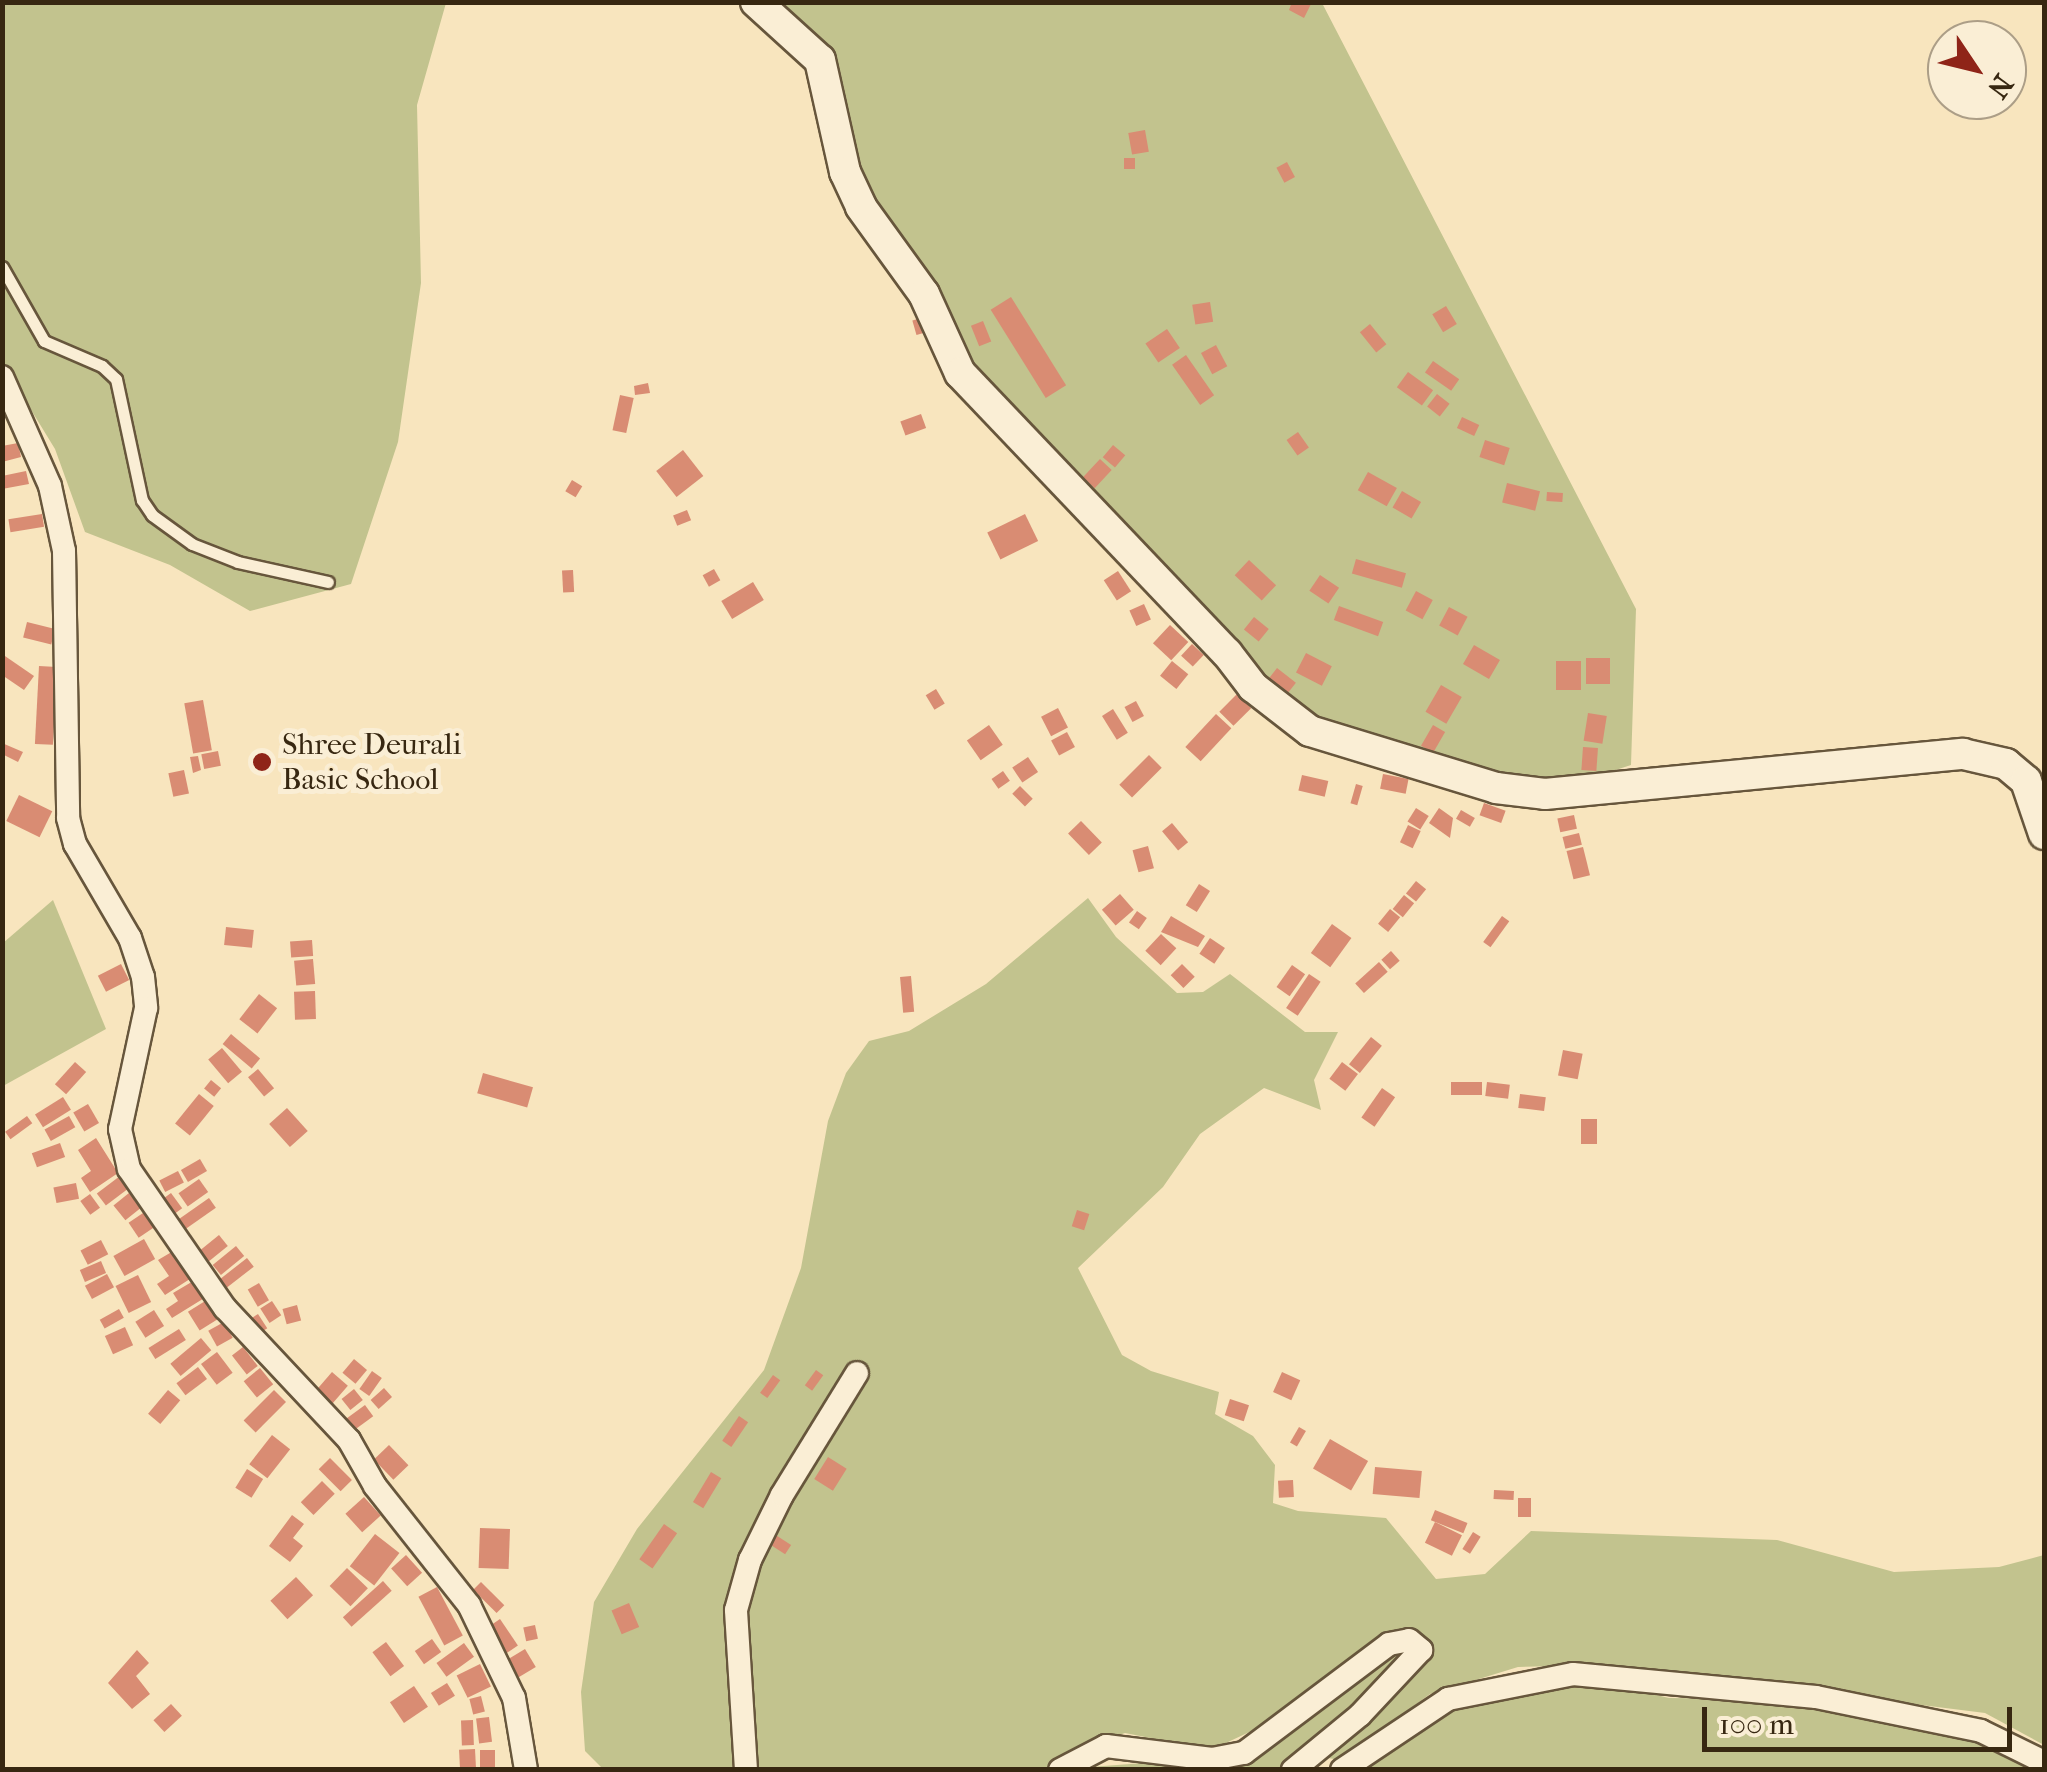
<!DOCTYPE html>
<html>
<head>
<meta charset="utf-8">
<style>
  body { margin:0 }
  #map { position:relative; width:2047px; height:1772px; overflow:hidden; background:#f8e5be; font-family:"IM FELL French Canon",serif }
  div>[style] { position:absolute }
  .green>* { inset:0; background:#c2c38e }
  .building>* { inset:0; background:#d98c73; transform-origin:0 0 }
  .roads { filter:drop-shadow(2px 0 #67563c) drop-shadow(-2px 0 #67563c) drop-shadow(0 2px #67563c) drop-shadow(0 -2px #67563c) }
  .service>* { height:11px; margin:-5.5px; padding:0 5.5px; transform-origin:5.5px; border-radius:5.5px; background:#faeed5 }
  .minor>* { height:22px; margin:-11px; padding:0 11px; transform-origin:11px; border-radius:11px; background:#faeed5 }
  .tertiary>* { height:30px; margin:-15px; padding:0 15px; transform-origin:15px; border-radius:15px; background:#faeed5 }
  .dots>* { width:28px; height:28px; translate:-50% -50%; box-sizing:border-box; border:5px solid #faeed5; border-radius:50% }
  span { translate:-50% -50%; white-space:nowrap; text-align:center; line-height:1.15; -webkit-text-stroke:10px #faeed5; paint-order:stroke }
  .poi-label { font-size:30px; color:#372711 }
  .left { translate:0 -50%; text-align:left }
  .frame { position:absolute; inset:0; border:5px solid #372711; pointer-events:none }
  .north { position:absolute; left:1927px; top:20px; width:100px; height:100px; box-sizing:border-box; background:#faeed5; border:2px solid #ac9e87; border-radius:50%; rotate:125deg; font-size:28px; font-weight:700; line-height:40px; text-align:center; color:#372711 }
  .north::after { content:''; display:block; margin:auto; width:35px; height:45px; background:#8f2418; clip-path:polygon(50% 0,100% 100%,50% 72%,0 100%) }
  .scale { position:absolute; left:1702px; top:1707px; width:310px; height:45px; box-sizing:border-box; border:5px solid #372711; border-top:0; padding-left:12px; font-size:30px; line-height:35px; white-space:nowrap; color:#372711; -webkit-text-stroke:8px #faeed5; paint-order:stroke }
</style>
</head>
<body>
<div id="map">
  <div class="green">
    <i style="clip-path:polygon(3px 3px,446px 3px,417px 105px,421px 283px,398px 442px,351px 584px,250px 611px,170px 565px,85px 532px,55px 449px,3px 364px)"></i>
    <i style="clip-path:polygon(768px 3px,1322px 3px,1636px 609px,1631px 765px,1588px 779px,1539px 781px,1435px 763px,1282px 704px,969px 368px,864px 196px,847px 146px,844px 87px,829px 56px)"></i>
    <i style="clip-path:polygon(1088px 898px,1116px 937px,1177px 993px,1203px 992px,1230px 974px,1305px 1032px,1338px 1032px,1314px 1080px,1321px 1110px,1264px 1088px,1200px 1134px,1163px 1187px,1078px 1268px,1122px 1355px,1151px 1371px,1219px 1392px,1215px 1414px,1253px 1436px,1275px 1465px,1273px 1503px,1298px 1511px,1386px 1518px,1436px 1579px,1485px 1574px,1531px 1531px,1777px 1540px,1894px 1572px,1999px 1567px,2044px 1555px,2044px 1745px,1985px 1713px,1603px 1665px,1518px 1667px,1430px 1694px,1340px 1760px,1316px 1756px,1380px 1713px,1422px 1668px,1433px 1646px,1414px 1628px,1364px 1648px,1260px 1727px,1211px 1750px,1125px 1733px,1077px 1749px,1050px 1770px,604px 1770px,585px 1751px,581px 1692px,594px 1602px,637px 1529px,764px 1370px,801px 1268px,828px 1121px,846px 1073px,869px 1041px,909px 1031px,986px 984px)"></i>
    <i style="clip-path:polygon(53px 900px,106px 1029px,3px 1086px,3px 943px)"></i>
    <i style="clip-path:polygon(1404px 1649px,1408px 1658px,1360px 1705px,1304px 1745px,1285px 1769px,1236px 1770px)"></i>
    <i style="clip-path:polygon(1610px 1684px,1669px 1698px,1758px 1699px,1837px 1711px,1996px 1746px,2044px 1770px,1358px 1770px,1456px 1706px,1514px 1692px)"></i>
    <i style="clip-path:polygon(1144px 1763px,1198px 1769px,1087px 1770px,1090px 1767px)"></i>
  </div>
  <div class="building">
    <i style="clip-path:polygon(1292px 2px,1312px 2px,1304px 18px,1289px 10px)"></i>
    <i style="left:1145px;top:130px;width:22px;height:17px;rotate:80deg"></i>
    <i style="left:1124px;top:158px;width:11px;height:11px"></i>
    <i style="left:1287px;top:162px;width:17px;height:12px;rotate:62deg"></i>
    <i style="left:1011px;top:297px;width:104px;height:24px;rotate:58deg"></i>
    <i style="left:1210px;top:302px;width:20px;height:18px;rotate:81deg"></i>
    <i style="left:1446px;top:306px;width:21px;height:16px;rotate:59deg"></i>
    <i style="left:921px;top:318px;width:15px;height:9px;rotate:74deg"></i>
    <i style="left:983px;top:321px;width:22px;height:13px;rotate:68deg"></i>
    <i style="left:1370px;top:324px;width:26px;height:13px;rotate:51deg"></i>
    <i style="left:1167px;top:329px;width:23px;height:26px;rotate:56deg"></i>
    <i style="left:1216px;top:345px;width:24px;height:17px;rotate:62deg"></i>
    <i style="left:1186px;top:355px;width:49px;height:17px;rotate:55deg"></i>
    <i style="left:1433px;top:361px;width:32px;height:14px;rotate:35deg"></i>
    <i style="left:1408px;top:372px;width:31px;height:19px;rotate:36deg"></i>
    <i style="clip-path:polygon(648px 383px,650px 393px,635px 395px,634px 386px)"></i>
    <i style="left:1437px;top:394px;width:16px;height:16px;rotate:38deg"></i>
    <i style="left:620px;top:395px;width:14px;height:36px;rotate:12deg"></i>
    <i style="left:921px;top:414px;width:15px;height:22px;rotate:70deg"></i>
    <i style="left:1462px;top:417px;width:19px;height:12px;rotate:25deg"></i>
    <i style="left:1298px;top:432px;width:19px;height:14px;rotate:55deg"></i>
    <i style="left:1485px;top:440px;width:26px;height:18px;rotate:18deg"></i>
    <i style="clip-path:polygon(18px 443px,21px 457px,2px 462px,2px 446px)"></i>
    <i style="left:1113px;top:445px;width:16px;height:16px;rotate:40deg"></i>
    <i style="left:683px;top:450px;width:33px;height:34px;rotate:52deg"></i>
    <i style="left:1100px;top:459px;width:16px;height:25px;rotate:43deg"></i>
    <i style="clip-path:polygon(26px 471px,29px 484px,2px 489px,2px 476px)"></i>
    <i style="left:1368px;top:472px;width:33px;height:21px;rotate:29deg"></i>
    <i style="left:572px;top:480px;width:12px;height:13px;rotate:31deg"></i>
    <i style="left:1507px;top:483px;width:34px;height:20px;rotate:14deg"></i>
    <i style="left:1402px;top:491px;width:22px;height:19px;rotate:30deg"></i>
    <i style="left:1547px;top:492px;width:16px;height:9px;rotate:4deg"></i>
    <i style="left:687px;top:510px;width:11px;height:15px;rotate:68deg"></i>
    <i style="left:42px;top:514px;width:13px;height:34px;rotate:81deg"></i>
    <i style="left:1025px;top:514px;width:30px;height:42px;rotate:64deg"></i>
    <i style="left:1356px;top:559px;width:52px;height:15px;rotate:16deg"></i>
    <i style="left:1249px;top:560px;width:37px;height:21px;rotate:43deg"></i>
    <i style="left:714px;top:569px;width:13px;height:13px;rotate:61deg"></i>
    <i style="left:573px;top:570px;width:22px;height:11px;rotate:87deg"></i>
    <i style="left:1118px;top:571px;width:24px;height:17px;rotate:57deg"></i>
    <i style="left:1320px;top:575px;width:23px;height:19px;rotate:34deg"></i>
    <i style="left:753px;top:582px;width:21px;height:37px;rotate:59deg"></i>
    <i style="left:1416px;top:591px;width:19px;height:22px;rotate:28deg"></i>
    <i style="left:1144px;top:604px;width:17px;height:16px;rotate:66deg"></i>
    <i style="left:1339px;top:606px;width:47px;height:15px;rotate:20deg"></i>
    <i style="left:1449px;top:607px;width:21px;height:21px;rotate:28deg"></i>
    <i style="left:1254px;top:617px;width:19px;height:16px;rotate:39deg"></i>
    <i style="left:27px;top:622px;width:29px;height:16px;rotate:14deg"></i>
    <i style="left:1170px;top:625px;width:25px;height:25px;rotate:43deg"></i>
    <i style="left:1192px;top:644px;width:16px;height:16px;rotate:43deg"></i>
    <i style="left:1474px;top:645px;width:30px;height:22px;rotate:30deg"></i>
    <i style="left:1306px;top:653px;width:29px;height:22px;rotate:27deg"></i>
    <i style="clip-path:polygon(2px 654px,34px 676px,24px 690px,2px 675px)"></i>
    <i style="left:1586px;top:658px;width:24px;height:26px"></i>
    <i style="left:1172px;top:661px;width:21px;height:19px;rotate:39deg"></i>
    <i style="left:1556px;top:661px;width:25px;height:29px"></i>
    <i style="left:39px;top:666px;width:18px;height:78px;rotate:3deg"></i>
    <i style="left:1277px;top:668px;width:24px;height:20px;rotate:38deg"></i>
    <i style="left:1441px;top:685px;width:24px;height:31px;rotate:30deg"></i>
    <i style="left:936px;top:689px;width:17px;height:12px;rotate:59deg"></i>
    <i style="left:1237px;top:694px;width:20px;height:25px;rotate:45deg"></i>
    <i style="left:203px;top:700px;width:51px;height:19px;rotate:80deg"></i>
    <i style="left:1136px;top:701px;width:17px;height:13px;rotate:62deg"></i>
    <i style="left:1058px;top:708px;width:22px;height:19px;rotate:63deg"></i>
    <i style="left:1113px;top:709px;width:28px;height:13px;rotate:58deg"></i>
    <i style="left:1588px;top:713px;width:19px;height:28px;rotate:9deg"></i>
    <i style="left:1216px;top:714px;width:21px;height:45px;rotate:43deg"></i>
    <i style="left:989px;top:725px;width:24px;height:27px;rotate:55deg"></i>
    <i style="left:1433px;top:725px;width:14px;height:24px;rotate:30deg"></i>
    <i style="left:1067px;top:732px;width:17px;height:18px;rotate:62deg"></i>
    <i style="clip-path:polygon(2px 743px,23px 752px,18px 762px,2px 754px)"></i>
    <i style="left:1583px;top:747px;width:15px;height:23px;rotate:4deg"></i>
    <i style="left:218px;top:751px;width:15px;height:17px;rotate:79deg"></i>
    <i style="left:1149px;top:755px;width:18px;height:42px;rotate:45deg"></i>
    <i style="clip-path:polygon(198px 756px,201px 770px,193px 773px,190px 757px)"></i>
    <i style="left:1028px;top:757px;width:18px;height:19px;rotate:56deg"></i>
    <i style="left:184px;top:770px;width:24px;height:16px;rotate:78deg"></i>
    <i style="left:1003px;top:771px;width:12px;height:14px;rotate:55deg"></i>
    <i style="left:1383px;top:774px;width:26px;height:15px;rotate:11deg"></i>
    <i style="left:1302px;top:775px;width:27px;height:16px;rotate:13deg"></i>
    <i style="left:1356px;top:784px;width:7px;height:20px;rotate:16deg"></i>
    <i style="left:1020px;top:786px;width:18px;height:11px;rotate:45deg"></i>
    <i style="left:19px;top:795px;width:37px;height:29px;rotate:26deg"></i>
    <i style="left:1484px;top:803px;width:23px;height:13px;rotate:20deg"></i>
    <i style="left:1416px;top:808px;width:15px;height:16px;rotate:32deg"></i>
    <i style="clip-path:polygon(1439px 808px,1453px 818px,1450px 838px,1429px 823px)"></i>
    <i style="left:1461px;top:810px;width:16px;height:10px;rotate:30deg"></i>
    <i style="left:1574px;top:815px;width:14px;height:17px;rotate:78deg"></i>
    <i style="left:1081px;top:821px;width:30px;height:18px;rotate:46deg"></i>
    <i style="left:1172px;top:823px;width:25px;height:13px;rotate:50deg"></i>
    <i style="left:1408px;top:825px;width:14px;height:19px;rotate:25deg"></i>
    <i style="left:1579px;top:833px;width:12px;height:17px;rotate:76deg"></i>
    <i style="left:1148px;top:846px;width:23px;height:16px;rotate:75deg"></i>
    <i style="left:1583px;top:847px;width:29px;height:17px;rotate:76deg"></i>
    <i style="left:1416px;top:881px;width:13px;height:16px;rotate:39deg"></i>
    <i style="left:1199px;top:884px;width:13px;height:25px;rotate:32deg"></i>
    <i style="left:1120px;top:894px;width:21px;height:24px;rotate:49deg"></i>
    <i style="left:1404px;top:895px;width:13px;height:18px;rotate:39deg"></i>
    <i style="left:1390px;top:909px;width:13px;height:19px;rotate:39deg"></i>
    <i style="left:1137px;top:911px;width:12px;height:14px;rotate:35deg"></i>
    <i style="clip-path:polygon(1171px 916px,1205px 936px,1198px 947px,1161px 932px)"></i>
    <i style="left:1502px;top:916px;width:9px;height:32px;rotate:36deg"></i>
    <i style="left:1332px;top:924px;width:24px;height:36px;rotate:36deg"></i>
    <i style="left:226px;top:927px;width:28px;height:18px;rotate:6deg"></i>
    <i style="left:1161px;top:934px;width:21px;height:23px;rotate:43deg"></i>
    <i style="left:1210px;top:938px;width:18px;height:19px;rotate:34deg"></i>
    <i style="left:312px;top:940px;width:16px;height:22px;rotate:86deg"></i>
    <i style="left:1391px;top:951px;width:13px;height:13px;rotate:48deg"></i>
    <i style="left:313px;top:959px;width:25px;height:19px;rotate:85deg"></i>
    <i style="left:1379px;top:962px;width:13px;height:32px;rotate:48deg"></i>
    <i style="left:121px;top:964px;width:18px;height:26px;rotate:63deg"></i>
    <i style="left:1182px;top:964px;width:18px;height:16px;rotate:45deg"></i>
    <i style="left:1292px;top:965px;width:16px;height:27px;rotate:35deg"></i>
    <i style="left:1309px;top:974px;width:14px;height:41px;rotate:34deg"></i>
    <i style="left:911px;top:976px;width:36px;height:11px;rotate:85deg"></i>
    <i style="left:315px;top:991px;width:28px;height:21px;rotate:88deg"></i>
    <i style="left:259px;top:994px;width:23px;height:32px;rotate:38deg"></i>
    <i style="left:231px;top:1034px;width:38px;height:13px;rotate:40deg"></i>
    <i style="left:1371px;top:1037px;width:14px;height:35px;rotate:39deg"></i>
    <i style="left:222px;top:1048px;width:31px;height:18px;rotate:50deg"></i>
    <i style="left:1563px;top:1050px;width:20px;height:26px;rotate:11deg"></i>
    <i style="left:75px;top:1062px;width:15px;height:30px;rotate:42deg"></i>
    <i style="left:1342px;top:1062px;width:20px;height:21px;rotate:37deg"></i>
    <i style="left:258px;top:1069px;width:25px;height:13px;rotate:50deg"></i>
    <i style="left:483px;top:1073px;width:52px;height:21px;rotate:16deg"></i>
    <i style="left:211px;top:1080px;width:13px;height:11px;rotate:39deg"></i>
    <i style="left:1451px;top:1082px;width:31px;height:13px"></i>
    <i style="left:1487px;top:1082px;width:23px;height:14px;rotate:7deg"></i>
    <i style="left:1382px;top:1088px;width:16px;height:36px;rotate:35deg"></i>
    <i style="left:199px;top:1094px;width:19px;height:38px;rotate:39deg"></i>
    <i style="left:1520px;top:1094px;width:26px;height:14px;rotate:7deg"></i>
    <i style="left:63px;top:1097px;width:15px;height:33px;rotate:58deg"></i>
    <i style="left:88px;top:1104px;width:22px;height:17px;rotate:60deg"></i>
    <i style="left:287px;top:1108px;width:31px;height:24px;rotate:48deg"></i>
    <i style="left:27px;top:1116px;width:9px;height:27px;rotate:54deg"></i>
    <i style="left:69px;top:1116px;width:13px;height:28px;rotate:61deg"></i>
    <i style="left:1581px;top:1119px;width:16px;height:25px"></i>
    <i style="clip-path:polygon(96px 1138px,118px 1173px,90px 1192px,81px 1178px,91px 1171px,78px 1150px)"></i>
    <i style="left:60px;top:1143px;width:15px;height:30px;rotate:70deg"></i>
    <i style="left:200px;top:1159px;width:14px;height:22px;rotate:60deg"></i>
    <i style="left:178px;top:1171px;width:13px;height:21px;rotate:63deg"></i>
    <i style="left:120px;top:1176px;width:15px;height:29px;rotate:53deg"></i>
    <i style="left:199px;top:1179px;width:16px;height:25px;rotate:55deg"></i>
    <i style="left:76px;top:1183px;width:16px;height:23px;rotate:79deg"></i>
    <i style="left:129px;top:1193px;width:19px;height:20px;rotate:51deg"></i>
    <i style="left:171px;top:1193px;width:19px;height:14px;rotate:54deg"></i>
    <i style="left:90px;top:1194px;width:17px;height:12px;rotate:54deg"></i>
    <i style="left:209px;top:1198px;width:12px;height:37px;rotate:55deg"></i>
    <i style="left:1077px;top:1210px;width:13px;height:17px;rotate:18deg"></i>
    <i style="left:146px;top:1211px;width:18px;height:21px;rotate:56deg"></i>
    <i style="left:219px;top:1235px;width:14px;height:29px;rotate:51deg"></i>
    <i style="left:144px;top:1239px;width:23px;height:35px;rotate:61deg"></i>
    <i style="left:101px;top:1240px;width:16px;height:23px;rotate:63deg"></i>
    <i style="left:236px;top:1246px;width:13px;height:30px;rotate:51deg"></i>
    <i style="clip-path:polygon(175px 1250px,193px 1277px,165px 1295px,157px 1284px,169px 1276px,158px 1260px)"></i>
    <i style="left:247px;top:1258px;width:11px;height:34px;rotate:52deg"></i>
    <i style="left:101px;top:1261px;width:13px;height:23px;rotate:67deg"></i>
    <i style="left:107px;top:1274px;width:15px;height:25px;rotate:62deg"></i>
    <i style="left:138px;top:1275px;width:30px;height:25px;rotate:64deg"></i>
    <i style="clip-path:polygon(195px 1280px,206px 1297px,172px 1318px,166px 1309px,178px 1301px,173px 1293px)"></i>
    <i style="left:259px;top:1283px;width:20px;height:13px;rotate:60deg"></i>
    <i style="left:210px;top:1298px;width:22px;height:26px;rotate:58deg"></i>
    <i style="left:272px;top:1301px;width:17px;height:14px;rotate:57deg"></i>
    <i style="left:297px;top:1305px;width:16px;height:15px;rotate:75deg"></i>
    <i style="left:119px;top:1309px;width:10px;height:22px;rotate:61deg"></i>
    <i style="left:154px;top:1310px;width:19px;height:22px;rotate:58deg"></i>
    <i style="left:258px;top:1314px;width:17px;height:15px;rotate:57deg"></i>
    <i style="left:224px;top:1322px;width:18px;height:18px;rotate:61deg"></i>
    <i style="left:125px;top:1327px;width:20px;height:22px;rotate:66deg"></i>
    <i style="left:179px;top:1329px;width:13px;height:36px;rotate:58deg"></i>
    <i style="left:201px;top:1338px;width:16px;height:40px;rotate:50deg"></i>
    <i style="left:243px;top:1347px;width:24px;height:14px;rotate:52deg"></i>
    <i style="left:217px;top:1352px;width:26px;height:20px;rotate:53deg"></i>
    <i style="left:354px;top:1359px;width:17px;height:18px;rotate:40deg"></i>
    <i style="left:198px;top:1367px;width:15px;height:27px;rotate:53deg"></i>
    <i style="left:260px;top:1368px;width:21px;height:21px;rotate:51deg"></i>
    <i style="left:816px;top:1370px;width:9px;height:19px;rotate:36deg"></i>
    <i style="left:372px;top:1371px;width:12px;height:22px;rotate:35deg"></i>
    <i style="left:332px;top:1372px;width:21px;height:30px;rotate:41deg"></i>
    <i style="left:1282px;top:1372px;width:20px;height:22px;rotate:24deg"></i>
    <i style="left:773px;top:1375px;width:9px;height:22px;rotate:36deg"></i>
    <i style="left:384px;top:1388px;width:12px;height:18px;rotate:48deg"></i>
    <i style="left:354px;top:1389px;width:14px;height:16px;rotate:51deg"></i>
    <i style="left:168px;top:1390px;width:16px;height:31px;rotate:40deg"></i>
    <i style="left:274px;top:1390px;width:17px;height:43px;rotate:45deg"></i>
    <i style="left:1230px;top:1399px;width:20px;height:17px;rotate:18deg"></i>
    <i style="left:365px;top:1405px;width:14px;height:30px;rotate:54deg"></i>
    <i style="left:739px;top:1416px;width:11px;height:30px;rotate:34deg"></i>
    <i style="left:1299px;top:1427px;width:8px;height:18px;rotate:30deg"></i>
    <i style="left:272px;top:1435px;width:23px;height:37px;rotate:38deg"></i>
    <i style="left:1330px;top:1439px;width:44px;height:34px;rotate:30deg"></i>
    <i style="left:389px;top:1445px;width:28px;height:21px;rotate:46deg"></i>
    <i style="left:828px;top:1457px;width:22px;height:26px;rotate:32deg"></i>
    <i style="left:330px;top:1458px;width:31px;height:16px;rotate:45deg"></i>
    <i style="left:1375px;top:1467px;width:47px;height:27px;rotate:5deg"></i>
    <i style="left:247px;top:1469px;width:19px;height:22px;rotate:32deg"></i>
    <i style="left:711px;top:1472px;width:12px;height:35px;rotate:31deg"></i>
    <i style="left:1293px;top:1480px;width:17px;height:15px;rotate:87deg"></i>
    <i style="left:322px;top:1481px;width:18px;height:30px;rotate:45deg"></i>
    <i style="left:1494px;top:1490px;width:20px;height:9px;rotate:3deg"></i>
    <i style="left:364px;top:1497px;width:25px;height:25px;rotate:48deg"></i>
    <i style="left:1518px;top:1498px;width:13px;height:19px"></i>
    <i style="left:1435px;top:1510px;width:35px;height:11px;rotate:22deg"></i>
    <i style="clip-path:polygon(292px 1515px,304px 1524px,293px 1538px,303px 1546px,290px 1562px,269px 1546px)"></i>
    <i style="left:1435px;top:1522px;width:30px;height:23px;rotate:26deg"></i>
    <i style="left:664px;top:1524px;width:16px;height:43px;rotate:35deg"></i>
    <i style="left:480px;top:1528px;width:30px;height:40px;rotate:2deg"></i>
    <i style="left:771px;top:1532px;width:24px;height:11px;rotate:33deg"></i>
    <i style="left:1473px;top:1532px;width:9px;height:20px;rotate:32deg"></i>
    <i style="left:375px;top:1534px;width:31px;height:41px;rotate:38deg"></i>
    <i style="left:406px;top:1555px;width:24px;height:20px;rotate:48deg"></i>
    <i style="left:347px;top:1568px;width:29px;height:25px;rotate:44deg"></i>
    <i style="left:296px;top:1577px;width:25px;height:35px;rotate:47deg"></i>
    <i style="left:383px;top:1581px;width:13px;height:54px;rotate:48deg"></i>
    <i style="left:481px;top:1582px;width:33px;height:11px;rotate:45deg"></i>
    <i style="left:437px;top:1587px;width:55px;height:21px;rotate:62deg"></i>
    <i style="left:629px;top:1603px;width:26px;height:19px;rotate:67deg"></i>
    <i style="left:500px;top:1619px;width:32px;height:16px;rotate:56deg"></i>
    <i style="left:535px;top:1625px;width:14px;height:12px;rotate:78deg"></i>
    <i style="left:432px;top:1639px;width:16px;height:21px;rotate:55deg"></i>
    <i style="left:386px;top:1642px;width:30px;height:17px;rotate:53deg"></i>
    <i style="left:464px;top:1643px;width:17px;height:34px;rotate:54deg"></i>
    <i style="left:525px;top:1649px;width:21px;height:20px;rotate:59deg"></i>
    <i style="clip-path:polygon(137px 1650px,149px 1663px,136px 1676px,150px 1694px,132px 1709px,108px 1683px)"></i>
    <i style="left:480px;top:1664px;width:25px;height:26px;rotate:64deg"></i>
    <i style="left:447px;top:1683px;width:15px;height:19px;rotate:58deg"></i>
    <i style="left:414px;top:1686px;width:25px;height:29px;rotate:56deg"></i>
    <i style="left:481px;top:1696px;width:16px;height:12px;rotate:76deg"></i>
    <i style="left:171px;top:1704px;width:16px;height:24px;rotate:47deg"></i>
    <i style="left:489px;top:1717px;width:25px;height:13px;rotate:83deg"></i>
    <i style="left:473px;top:1720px;width:25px;height:12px;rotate:88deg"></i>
    <i style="left:475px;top:1749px;width:21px;height:16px;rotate:87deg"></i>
    <i style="left:480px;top:1750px;width:15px;height:20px"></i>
  </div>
  <div class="roads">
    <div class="service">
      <i style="left:2px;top:267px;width:85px;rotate:60.4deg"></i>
      <i style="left:44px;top:341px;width:63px;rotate:23.3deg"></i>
      <i style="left:102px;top:366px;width:19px;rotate:43deg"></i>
      <i style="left:116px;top:379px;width:124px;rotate:77.9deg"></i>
      <i style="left:142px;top:500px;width:18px;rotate:56deg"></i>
      <i style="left:152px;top:515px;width:49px;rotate:35.9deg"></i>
      <i style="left:192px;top:544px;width:49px;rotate:21.4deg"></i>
      <i style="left:238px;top:562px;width:92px;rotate:12.5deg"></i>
    </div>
    <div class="minor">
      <i style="left:2px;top:377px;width:119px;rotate:66.2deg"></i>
      <i style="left:50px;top:486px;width:66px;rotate:77.8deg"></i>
      <i style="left:64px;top:551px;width:267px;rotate:89.1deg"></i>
      <i style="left:68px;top:818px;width:27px;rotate:75deg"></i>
      <i style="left:75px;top:844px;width:109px;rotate:59.7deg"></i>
      <i style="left:130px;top:938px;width:41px;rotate:71.6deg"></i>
      <i style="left:143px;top:977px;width:31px;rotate:84deg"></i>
      <i style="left:146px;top:1008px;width:124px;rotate:102.1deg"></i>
      <i style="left:120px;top:1129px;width:41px;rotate:77.3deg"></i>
      <i style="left:129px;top:1169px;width:169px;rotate:55.4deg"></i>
      <i style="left:225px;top:1308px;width:181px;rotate:46.8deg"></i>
      <i style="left:349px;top:1440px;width:53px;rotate:60.5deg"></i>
      <i style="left:375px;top:1486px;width:152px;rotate:51.7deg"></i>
      <i style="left:469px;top:1605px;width:103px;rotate:64.2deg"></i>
      <i style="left:514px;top:1698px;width:73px;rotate:80.5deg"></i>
      <i style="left:746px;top:1770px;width:160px;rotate:-93.6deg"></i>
      <i style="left:736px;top:1610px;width:52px;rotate:-74.4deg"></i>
      <i style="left:750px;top:1560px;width:72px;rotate:-63.8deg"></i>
      <i style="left:782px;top:1495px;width:143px;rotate:-58.4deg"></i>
      <i style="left:1060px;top:1770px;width:52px;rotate:-27.6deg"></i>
      <i style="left:1106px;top:1746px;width:107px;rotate:7deg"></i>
      <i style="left:1212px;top:1759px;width:33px;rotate:-11deg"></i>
      <i style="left:1244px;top:1753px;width:181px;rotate:-36.9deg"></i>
      <i style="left:1389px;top:1644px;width:20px;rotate:-11deg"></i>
      <i style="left:1409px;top:1640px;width:16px;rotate:40deg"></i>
      <i style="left:1421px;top:1650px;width:89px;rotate:133.2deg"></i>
      <i style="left:1360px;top:1715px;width:87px;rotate:140.6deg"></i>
      <i style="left:1342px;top:1770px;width:128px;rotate:-33.8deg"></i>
      <i style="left:1448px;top:1699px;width:127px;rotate:-11.3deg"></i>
      <i style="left:1573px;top:1674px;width:244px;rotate:5.4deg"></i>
      <i style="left:1816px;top:1697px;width:168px;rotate:11.6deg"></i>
      <i style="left:1981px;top:1731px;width:70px;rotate:26.2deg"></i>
    </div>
    <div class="tertiary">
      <i style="left:756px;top:2px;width:86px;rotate:42.2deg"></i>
      <i style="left:820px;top:60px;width:115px;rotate:77.4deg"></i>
      <i style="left:845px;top:172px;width:38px;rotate:65deg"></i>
      <i style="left:861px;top:207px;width:107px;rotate:54.1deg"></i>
      <i style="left:924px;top:294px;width:87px;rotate:65.5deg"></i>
      <i style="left:960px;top:373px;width:387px;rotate:46.4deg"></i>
      <i style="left:1227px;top:653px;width:43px;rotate:52.6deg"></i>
      <i style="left:1253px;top:687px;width:72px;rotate:37.7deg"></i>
      <i style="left:1310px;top:731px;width:195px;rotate:17deg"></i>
      <i style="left:1496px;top:788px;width:49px;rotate:7deg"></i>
      <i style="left:1545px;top:794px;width:420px;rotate:-5.5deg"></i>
      <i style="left:1963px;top:754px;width:44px;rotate:13.1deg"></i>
      <i style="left:2006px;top:764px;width:26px;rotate:40deg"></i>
      <i style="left:2026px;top:781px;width:56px;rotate:71.2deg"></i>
    </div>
  </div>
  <div class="dots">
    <i style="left:262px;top:762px;background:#8f2418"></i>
  </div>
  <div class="poi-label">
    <span class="left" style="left:282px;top:762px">Shree Deurali<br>Basic School</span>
  </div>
  <div class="frame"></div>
  <div class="north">N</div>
  <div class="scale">100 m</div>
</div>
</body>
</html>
